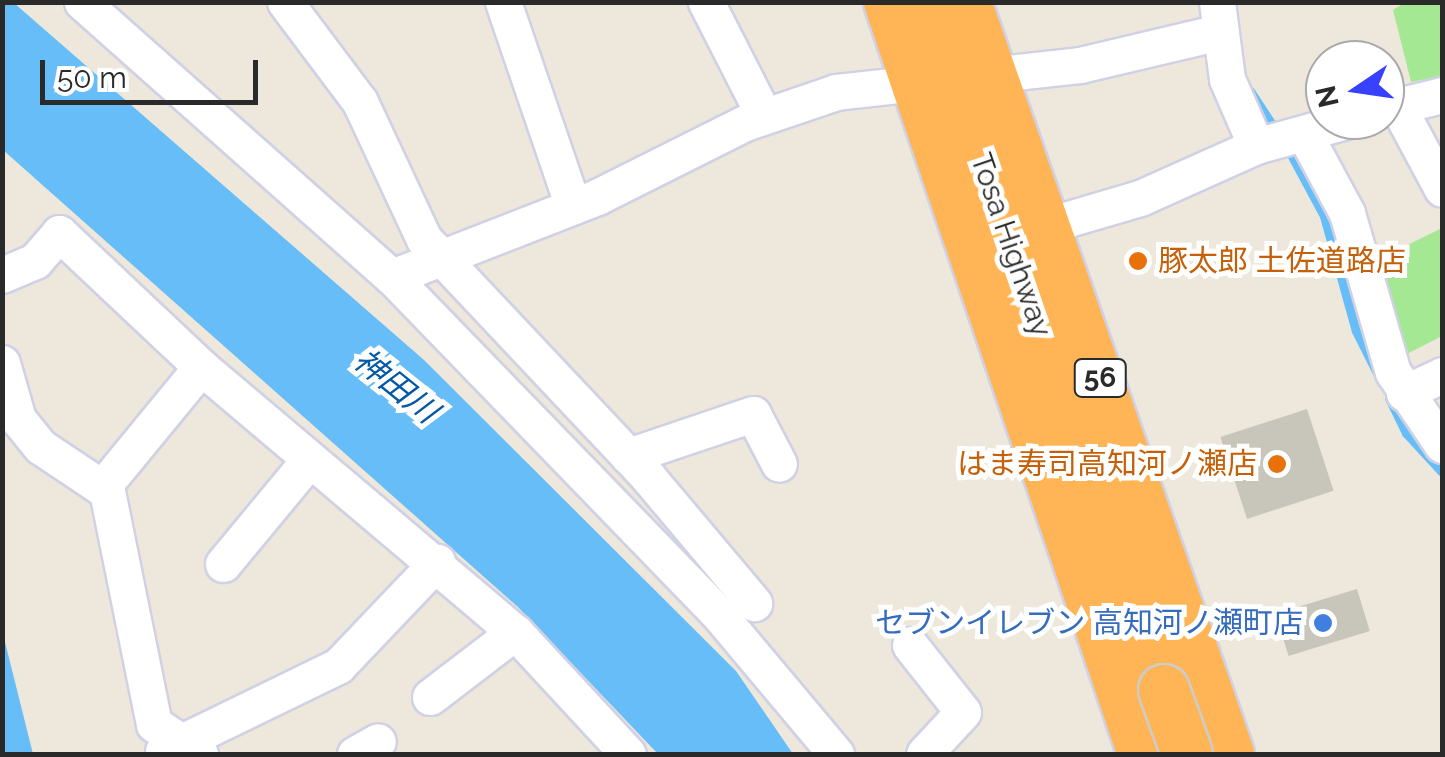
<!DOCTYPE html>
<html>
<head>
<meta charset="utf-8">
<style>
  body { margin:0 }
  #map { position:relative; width:1445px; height:757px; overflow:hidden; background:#ede8db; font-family:Raleway,"Noto Sans JP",sans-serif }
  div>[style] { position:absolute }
  .green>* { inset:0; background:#a5e894 }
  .water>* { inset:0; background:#66bdf7 }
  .stream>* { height:9px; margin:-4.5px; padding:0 4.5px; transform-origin:4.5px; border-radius:4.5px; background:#66bdf7 }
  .building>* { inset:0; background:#c8c6ba; transform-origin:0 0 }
  .roads { filter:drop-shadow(2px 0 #d0d1e4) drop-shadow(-2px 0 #d0d1e4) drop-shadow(0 2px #d0d1e4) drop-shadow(0 -2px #d0d1e4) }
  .minor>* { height:35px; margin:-17.5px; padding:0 17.5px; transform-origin:17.5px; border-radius:17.5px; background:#fff }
  .highway>* { height:50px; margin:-25px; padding:0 25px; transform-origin:25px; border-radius:25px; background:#ffb555 }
  .bridges { filter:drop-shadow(2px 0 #ccc) drop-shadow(-2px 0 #ccc) drop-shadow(0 2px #ccc) drop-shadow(0 -2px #ccc) }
  .highway-bridge>* { height:50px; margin:-25px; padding:0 25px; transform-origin:25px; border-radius:25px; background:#ffb555 }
  .dots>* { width:28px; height:28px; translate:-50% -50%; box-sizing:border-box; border:5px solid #fff; border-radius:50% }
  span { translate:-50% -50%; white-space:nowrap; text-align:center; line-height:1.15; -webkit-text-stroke:10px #fff; paint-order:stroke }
  .shield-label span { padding:2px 8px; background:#fff; border:2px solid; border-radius:8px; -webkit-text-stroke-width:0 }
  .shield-label { font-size:28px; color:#2a2a2a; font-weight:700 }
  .street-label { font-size:30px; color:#2a2a2a }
  .food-label { font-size:30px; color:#c56008 }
  .left { translate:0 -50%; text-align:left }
  .right { translate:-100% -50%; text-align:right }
  .shop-label { font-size:30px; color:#366cbe }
  .water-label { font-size:32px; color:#0458a5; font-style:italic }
  .frame { position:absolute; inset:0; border:5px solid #2a2a2a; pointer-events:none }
  .north { position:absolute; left:1305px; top:40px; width:100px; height:100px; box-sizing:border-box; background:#fff; border:2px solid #aaa; border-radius:50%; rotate:257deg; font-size:28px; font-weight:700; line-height:40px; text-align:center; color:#2a2a2a }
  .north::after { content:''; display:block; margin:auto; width:35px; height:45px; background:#3741ff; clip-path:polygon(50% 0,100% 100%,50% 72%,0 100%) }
  .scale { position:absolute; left:40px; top:60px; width:218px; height:45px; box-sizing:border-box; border:5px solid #2a2a2a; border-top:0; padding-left:12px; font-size:30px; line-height:35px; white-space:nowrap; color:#2a2a2a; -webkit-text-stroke:8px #fff; paint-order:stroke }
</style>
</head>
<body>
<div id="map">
  <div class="green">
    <i style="clip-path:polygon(1406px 2px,1442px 3px,1442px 76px,1411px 82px,1393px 10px)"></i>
    <i style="clip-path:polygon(1442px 228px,1442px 336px,1403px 356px,1375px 261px)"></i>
  </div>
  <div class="water">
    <i style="clip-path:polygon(3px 2px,14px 3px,424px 360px,736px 671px,793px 754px,658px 754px,519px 608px,3px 150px)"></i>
    <i style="clip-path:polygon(3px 634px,33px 754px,3px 754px)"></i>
  </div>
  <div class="stream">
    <i style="left:1250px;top:91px;width:49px;rotate:56.6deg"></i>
    <i style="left:1286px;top:145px;width:81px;rotate:61.8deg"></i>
    <i style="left:1324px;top:216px;width:119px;rotate:74.5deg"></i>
    <i style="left:1356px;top:331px;width:49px;rotate:63.4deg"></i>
    <i style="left:1389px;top:398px;width:39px;rotate:64deg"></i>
    <i style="left:1406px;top:433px;width:53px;rotate:47.3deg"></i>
  </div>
  <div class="building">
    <i style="left:1307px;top:409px;width:86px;height:91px;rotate:72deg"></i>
    <i style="left:1357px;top:589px;width:44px;height:85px;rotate:73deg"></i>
  </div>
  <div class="roads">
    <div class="minor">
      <i style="left:82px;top:2px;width:414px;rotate:41.6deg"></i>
      <i style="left:392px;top:277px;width:473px;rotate:45.9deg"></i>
      <i style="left:721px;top:617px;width:179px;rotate:50deg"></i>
      <i style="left:285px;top:2px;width:125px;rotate:53.1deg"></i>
      <i style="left:360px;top:102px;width:151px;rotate:65deg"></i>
      <i style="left:424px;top:239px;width:327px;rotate:46.7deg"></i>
      <i style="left:648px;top:477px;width:165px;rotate:49.9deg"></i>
      <i style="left:503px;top:2px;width:216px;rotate:71.1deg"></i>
      <i style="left:706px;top:2px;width:128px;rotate:63deg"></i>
      <i style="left:1217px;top:2px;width:78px;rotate:82.6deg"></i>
      <i style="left:1227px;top:79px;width:73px;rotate:66.6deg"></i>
      <i style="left:1397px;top:105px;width:95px;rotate:61.8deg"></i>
      <i style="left:1385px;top:109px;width:59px;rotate:-13.8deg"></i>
      <i style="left:1305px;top:135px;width:89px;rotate:61.7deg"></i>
      <i style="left:1347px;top:213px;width:166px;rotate:73.9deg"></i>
      <i style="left:1393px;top:372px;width:88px;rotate:56.1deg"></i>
      <i style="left:1048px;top:225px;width:96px;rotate:-16.4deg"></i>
      <i style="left:1140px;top:198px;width:127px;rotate:-24.1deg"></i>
      <i style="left:1256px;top:146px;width:98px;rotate:-15.5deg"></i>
      <i style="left:2px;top:275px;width:36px;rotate:-23deg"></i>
      <i style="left:35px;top:261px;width:37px;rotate:-49deg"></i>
      <i style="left:59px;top:233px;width:195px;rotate:43.3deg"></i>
      <i style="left:201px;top:367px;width:411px;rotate:40.2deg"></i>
      <i style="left:515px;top:632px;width:166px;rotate:47.2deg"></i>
      <i style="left:392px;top:277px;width:220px;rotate:-21.3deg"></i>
      <i style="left:597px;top:197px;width:165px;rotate:-26.6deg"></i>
      <i style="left:745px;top:123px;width:96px;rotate:-18.8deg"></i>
      <i style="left:836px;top:92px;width:245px;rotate:-6.3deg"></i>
      <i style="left:1080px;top:65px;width:144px;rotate:-13.3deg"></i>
      <i style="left:2px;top:363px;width:58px;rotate:74.1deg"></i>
      <i style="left:18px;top:419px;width:36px;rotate:51deg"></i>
      <i style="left:41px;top:447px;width:79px;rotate:33.7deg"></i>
      <i style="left:107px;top:491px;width:238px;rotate:78.6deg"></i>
      <i style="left:154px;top:724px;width:55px;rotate:33.1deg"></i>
      <i style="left:1404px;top:393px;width:42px;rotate:-25.3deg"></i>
      <i style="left:628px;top:456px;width:132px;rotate:-18.6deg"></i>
      <i style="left:753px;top:414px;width:56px;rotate:62.5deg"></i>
      <i style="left:114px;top:473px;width:137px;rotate:-50.6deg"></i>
      <i style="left:223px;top:564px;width:136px;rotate:-50.4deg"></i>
      <i style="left:910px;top:645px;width:85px;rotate:51.7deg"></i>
      <i style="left:963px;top:712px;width:57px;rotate:132.9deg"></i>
      <i style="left:430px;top:697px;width:107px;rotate:-37.4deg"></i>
      <i style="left:163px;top:751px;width:195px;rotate:-25.9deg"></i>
      <i style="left:338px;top:666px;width:144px;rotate:-46.4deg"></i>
      <i style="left:355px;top:754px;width:26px;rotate:-29deg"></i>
    </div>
    <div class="highway">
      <i style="left:889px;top:2px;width:794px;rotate:71.34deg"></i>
      <i style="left:938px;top:2px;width:76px;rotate:78.5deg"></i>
      <i style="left:953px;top:76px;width:649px;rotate:71.03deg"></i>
      <i style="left:966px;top:2px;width:797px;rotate:70.72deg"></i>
    </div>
  </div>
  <div class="bridges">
    <div class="highway-bridge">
      <i style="left:1164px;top:690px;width:68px;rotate:70.2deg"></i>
    </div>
  </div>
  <div class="dots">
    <i style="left:1138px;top:261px;background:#e8710a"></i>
    <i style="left:1277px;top:464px;background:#e8710a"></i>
    <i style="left:1323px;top:623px;background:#3f7fe0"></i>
  </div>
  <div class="shield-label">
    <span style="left:1100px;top:378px">56</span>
  </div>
  <div class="street-label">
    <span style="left:1011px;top:245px;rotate:71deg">Tosa Highway</span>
  </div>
  <div class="food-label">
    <span class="left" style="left:1158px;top:261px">豚太郎 土佐道路店</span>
    <span class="right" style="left:1257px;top:464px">はま寿司高知河ノ瀬店</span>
  </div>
  <div class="shop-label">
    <span class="right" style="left:1303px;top:623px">セブンイレブン 高知河ノ瀬町店</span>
  </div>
  <div class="water-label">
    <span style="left:396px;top:386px;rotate:39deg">神田川</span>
  </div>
  <div class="frame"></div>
  <div class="north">N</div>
  <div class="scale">50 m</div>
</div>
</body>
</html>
